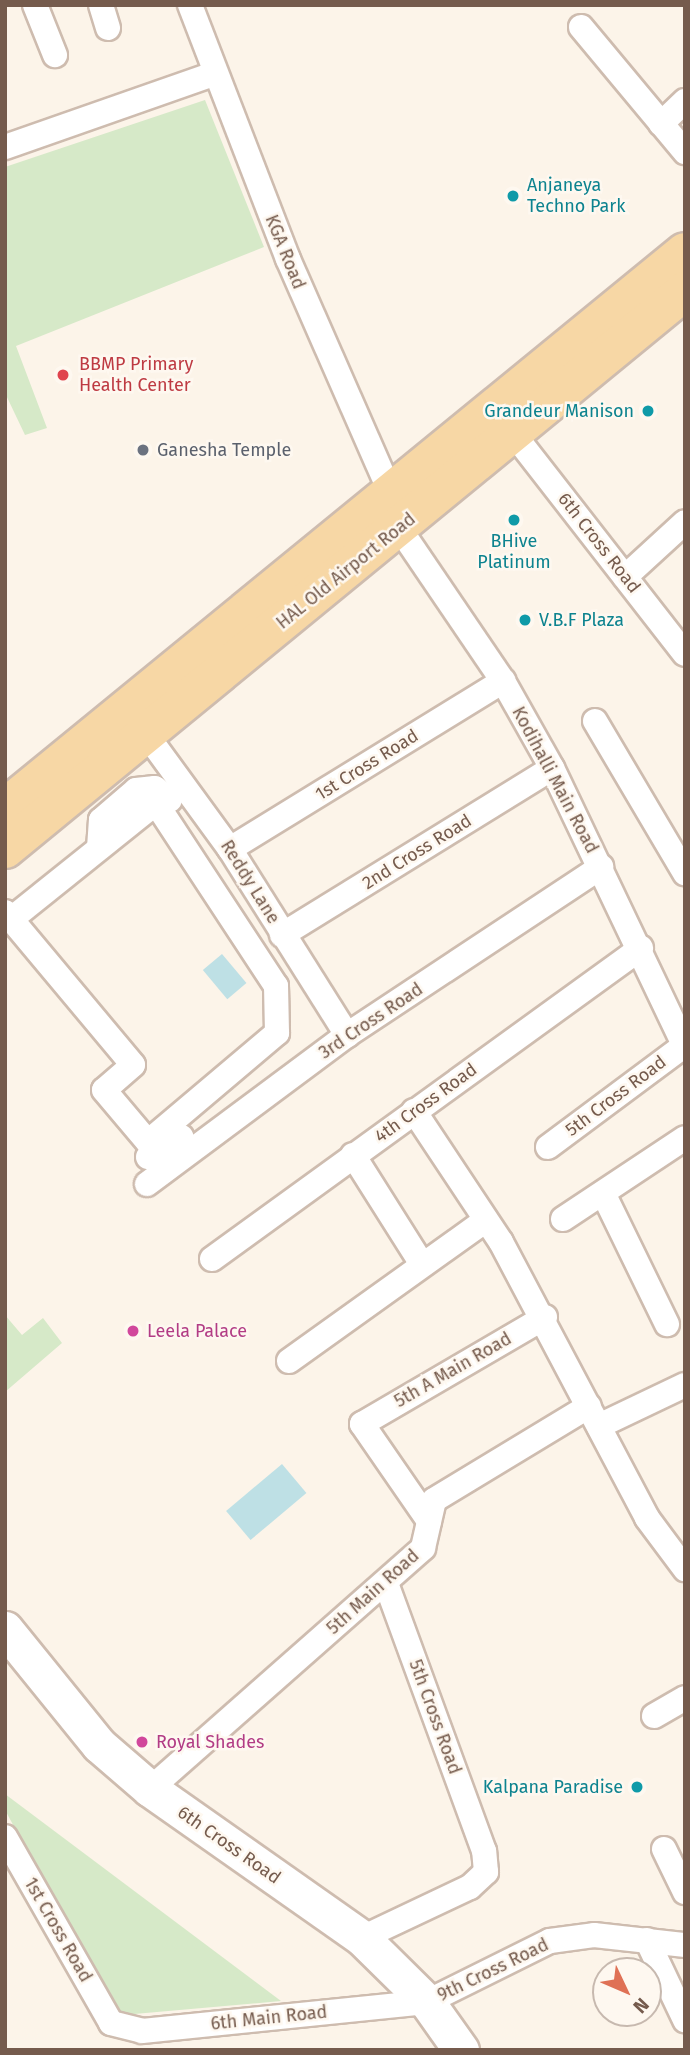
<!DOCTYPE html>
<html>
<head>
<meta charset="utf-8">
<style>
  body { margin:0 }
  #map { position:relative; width:690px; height:2055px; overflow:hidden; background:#fcf4e9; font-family:"Fira Sans",sans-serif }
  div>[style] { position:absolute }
  .green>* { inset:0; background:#d6e9c8 }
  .water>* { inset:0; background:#bee0e5; transform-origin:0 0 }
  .roads { filter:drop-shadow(2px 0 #cebcaf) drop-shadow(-2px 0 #cebcaf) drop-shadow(0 2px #cebcaf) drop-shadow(0 -2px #cebcaf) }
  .street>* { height:24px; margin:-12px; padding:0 12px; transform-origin:12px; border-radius:12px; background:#fff }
  .secondary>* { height:35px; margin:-17.5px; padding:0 17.5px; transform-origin:17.5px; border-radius:17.5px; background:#fff }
  .primary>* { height:38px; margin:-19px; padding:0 19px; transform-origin:19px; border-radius:19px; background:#f7d7a5 }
  .dots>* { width:19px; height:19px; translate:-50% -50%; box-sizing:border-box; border:4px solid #fef8f0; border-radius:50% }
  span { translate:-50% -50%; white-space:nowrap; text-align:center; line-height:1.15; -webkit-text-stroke:5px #fef8f0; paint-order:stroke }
  .culture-label { font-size:18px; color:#0d838f }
  .left { translate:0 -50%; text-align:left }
  .right { translate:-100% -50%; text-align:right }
  .street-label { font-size:18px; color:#755b4d }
  .health-label { font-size:18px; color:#be3a42 }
  .worship-label { font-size:18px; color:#5b616d }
  .hotel-label { font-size:18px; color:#b23c85 }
  .frame { position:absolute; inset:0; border:7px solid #755b4d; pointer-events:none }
  .north { position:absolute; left:592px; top:1957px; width:70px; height:70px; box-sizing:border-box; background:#fef8f0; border:2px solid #c7b9af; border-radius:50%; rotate:134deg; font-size:19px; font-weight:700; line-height:28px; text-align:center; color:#755b4d }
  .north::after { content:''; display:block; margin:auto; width:24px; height:32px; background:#df7155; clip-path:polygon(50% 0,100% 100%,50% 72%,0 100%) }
</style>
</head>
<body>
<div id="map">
  <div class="green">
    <i style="clip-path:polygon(205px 100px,264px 247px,16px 346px,47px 428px,25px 435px,5px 393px,5px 167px)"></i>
    <i style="clip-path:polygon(5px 1315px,22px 1335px,43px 1318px,62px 1343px,5px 1392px)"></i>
    <i style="clip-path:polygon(5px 1794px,281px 2001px,123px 2015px,108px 1999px,5px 1810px)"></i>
  </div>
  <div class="water">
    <i style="left:222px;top:954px;width:38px;height:25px;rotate:50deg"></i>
    <i style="left:282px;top:1464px;width:38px;height:73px;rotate:50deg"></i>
  </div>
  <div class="roads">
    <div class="street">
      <i style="left:35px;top:5px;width:54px;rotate:68.2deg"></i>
      <i style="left:101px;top:5px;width:24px;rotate:73deg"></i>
      <i style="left:190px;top:5px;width:272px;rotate:68.9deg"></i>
      <i style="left:288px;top:259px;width:257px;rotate:66.3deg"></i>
      <i style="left:581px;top:27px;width:163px;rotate:50.2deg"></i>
      <i style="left:661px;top:124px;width:33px;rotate:-44deg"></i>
      <i style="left:5px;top:147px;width:221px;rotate:-19.3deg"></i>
      <i style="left:512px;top:432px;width:281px;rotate:52.1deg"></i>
      <i style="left:399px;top:528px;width:185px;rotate:55.8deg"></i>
      <i style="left:503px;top:681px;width:100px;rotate:60.6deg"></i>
      <i style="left:552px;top:768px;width:309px;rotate:64.5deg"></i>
      <i style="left:625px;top:577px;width:81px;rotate:-42.5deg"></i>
      <i style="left:595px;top:721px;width:177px;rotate:59.4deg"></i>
      <i style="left:146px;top:734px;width:142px;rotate:53.9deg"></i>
      <i style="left:230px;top:849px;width:220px;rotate:57.8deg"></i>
      <i style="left:99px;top:848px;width:28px;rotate:-86deg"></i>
      <i style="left:101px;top:820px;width:46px;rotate:-40.6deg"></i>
      <i style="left:136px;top:790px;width:19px;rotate:-6deg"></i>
      <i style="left:155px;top:788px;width:19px;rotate:39deg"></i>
      <i style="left:230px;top:849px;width:321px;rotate:-31.6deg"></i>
      <i style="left:5px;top:912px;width:9px;rotate:49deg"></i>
      <i style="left:11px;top:919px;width:190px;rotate:50.1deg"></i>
      <i style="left:133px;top:1065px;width:38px;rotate:139deg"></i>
      <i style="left:104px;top:1090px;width:68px;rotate:49.8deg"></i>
      <i style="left:148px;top:1142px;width:169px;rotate:-40.2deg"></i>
      <i style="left:277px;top:1033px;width:47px;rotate:-91.2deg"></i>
      <i style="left:276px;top:986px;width:219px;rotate:-123.3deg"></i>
      <i style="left:156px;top:803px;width:186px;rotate:141.3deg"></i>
      <i style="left:282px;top:935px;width:317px;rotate:-31.7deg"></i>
      <i style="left:414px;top:1111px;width:157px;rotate:56.4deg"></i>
      <i style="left:501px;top:1242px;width:312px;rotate:62.1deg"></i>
      <i style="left:647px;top:1518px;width:64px;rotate:53.3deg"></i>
      <i style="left:548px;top:1147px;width:171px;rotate:-36.7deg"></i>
      <i style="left:353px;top:1155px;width:129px;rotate:57.7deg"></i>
      <i style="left:148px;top:1157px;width:39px;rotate:-31deg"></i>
      <i style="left:147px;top:1184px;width:249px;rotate:-36.7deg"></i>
      <i style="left:347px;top:1035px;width:305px;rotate:-33.5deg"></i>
      <i style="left:603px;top:1193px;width:146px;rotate:64deg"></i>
      <i style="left:563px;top:1219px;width:146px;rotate:-33.6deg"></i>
      <i style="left:212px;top:1259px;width:530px;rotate:-35.94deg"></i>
      <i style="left:289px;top:1361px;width:242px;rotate:-35.6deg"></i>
      <i style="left:599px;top:1426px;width:95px;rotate:-25.5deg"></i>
      <i style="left:429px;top:1521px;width:118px;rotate:-124.6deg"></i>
      <i style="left:362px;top:1424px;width:212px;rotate:-30.3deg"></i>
      <i style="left:654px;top:1716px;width:36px;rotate:-30deg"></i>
      <i style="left:150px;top:1789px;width:364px;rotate:-41.4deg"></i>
      <i style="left:423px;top:1548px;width:49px;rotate:-77.1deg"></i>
      <i style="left:434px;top:1500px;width:181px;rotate:-31.2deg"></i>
      <i style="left:5px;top:1837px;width:214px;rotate:60.3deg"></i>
      <i style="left:111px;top:2023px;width:32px;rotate:14deg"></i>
      <i style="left:142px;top:2031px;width:286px;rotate:-5.8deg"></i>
      <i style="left:427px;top:2002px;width:137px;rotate:-26.4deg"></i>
      <i style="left:550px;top:1941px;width:44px;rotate:-7.8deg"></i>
      <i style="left:594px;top:1935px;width:92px;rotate:6.3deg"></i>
      <i style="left:664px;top:1849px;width:48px;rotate:64deg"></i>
      <i style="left:362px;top:1938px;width:119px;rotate:-25.3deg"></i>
      <i style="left:470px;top:1887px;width:22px;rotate:-43deg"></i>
      <i style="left:486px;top:1872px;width:21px;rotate:-95deg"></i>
      <i style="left:484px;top:1851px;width:285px;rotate:-110.1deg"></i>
      <i style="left:647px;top:1940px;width:89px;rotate:64.6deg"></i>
    </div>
    <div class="secondary">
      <i style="left:5px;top:1629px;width:149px;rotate:51deg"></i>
      <i style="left:99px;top:1745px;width:67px;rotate:40.8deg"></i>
      <i style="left:150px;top:1789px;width:259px;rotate:35.1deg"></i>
      <i style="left:362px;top:1938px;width:91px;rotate:44.6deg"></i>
      <i style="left:427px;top:2002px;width:59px;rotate:54.7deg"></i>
    </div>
    <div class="primary">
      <i style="left:5px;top:808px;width:878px;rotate:-39.27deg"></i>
      <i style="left:5px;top:849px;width:880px;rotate:-39.37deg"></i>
    </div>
  </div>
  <div class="dots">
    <i style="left:513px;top:196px;background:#0f9aa8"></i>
    <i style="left:63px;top:375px;background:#e0444e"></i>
    <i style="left:648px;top:411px;background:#0f9aa8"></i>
    <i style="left:143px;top:450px;background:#6b7280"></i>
    <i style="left:514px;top:520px;background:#0f9aa8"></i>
    <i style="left:525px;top:620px;background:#0f9aa8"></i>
    <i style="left:133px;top:1331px;background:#d1479c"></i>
    <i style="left:142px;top:1742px;background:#d1479c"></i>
    <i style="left:637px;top:1787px;background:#0f9aa8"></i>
  </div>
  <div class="culture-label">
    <span class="left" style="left:527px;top:196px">Anjaneya<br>Techno Park</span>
    <span class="right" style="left:634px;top:411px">Grandeur Manison</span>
    <span style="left:514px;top:552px">BHive<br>Platinum</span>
    <span class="left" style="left:539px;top:620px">V.B.F Plaza</span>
    <span class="right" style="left:623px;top:1787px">Kalpana Paradise</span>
  </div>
  <div class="street-label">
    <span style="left:285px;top:252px;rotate:68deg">KGA Road</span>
    <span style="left:599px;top:543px;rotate:52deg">6th Cross Road</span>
    <span style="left:346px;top:571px;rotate:-39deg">HAL Old Airport Road</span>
    <span style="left:367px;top:765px;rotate:-32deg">1st Cross Road</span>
    <span style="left:555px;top:780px;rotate:62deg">Kodihalli Main Road</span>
    <span style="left:417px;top:852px;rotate:-32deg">2nd Cross Road</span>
    <span style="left:250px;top:882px;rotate:58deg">Reddy Lane</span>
    <span style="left:371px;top:1021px;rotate:-34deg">3rd Cross Road</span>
    <span style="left:616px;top:1096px;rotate:-37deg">5th Cross Road</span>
    <span style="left:426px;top:1103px;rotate:-36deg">4th Cross Road</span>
    <span style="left:453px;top:1370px;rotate:-30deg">5th A Main Road</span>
    <span style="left:373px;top:1592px;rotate:-42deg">5th Main Road</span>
    <span style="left:435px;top:1717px;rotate:70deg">5th Cross Road</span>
    <span style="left:229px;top:1845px;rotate:35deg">6th Cross Road</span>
    <span style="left:58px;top:1930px;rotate:60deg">1st Cross Road</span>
    <span style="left:493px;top:1970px;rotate:-26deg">9th Cross Road</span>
    <span style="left:269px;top:2018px;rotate:-6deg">6th Main Road</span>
  </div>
  <div class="health-label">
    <span class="left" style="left:79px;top:375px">BBMP Primary<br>Health Center</span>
  </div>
  <div class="worship-label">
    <span class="left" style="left:157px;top:450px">Ganesha Temple</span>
  </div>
  <div class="hotel-label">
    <span class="left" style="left:147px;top:1331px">Leela Palace</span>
    <span class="left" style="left:156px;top:1742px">Royal Shades</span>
  </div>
  <div class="frame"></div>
  <div class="north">N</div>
</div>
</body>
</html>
